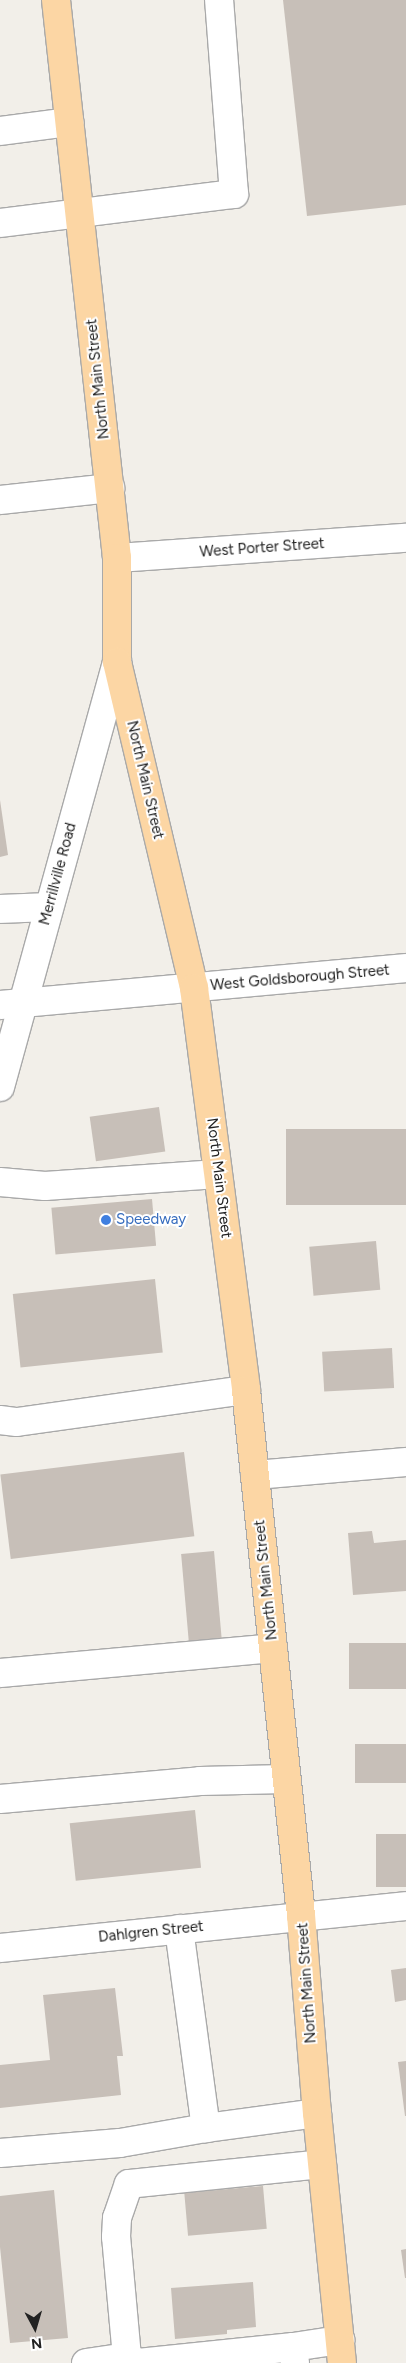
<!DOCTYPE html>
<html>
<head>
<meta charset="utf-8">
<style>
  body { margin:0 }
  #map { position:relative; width:406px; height:2363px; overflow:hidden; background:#f2efe9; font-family:Figtree,sans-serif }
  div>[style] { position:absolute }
  .building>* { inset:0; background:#c7bfb8; transform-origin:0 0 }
  .roads { filter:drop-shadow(1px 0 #a9a9a9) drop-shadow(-1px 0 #a9a9a9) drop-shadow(0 1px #a9a9a9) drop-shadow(0 -1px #a9a9a9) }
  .minor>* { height:28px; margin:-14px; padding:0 14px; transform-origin:14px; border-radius:14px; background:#fff }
  .major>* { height:28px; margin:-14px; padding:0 14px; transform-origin:14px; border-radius:14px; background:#fcd6a4 }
  .dots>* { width:14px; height:14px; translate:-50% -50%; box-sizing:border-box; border:2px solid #fff; border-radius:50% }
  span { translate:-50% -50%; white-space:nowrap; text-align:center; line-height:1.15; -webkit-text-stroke:4px #fff; paint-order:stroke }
  .street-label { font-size:15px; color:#222 }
  .shop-label { font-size:15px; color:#366cbe }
  .left { translate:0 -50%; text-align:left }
  .north { position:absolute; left:10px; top:2303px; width:50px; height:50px; -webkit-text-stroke:4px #fff; paint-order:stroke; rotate:174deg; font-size:14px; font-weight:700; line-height:20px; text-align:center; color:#222 }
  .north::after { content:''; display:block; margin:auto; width:18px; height:22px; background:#222; clip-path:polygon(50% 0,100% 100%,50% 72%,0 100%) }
</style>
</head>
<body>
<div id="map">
  <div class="building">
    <i style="clip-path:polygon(283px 0,406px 0,406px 205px,307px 216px)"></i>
    <i style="clip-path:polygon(0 800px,8px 855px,0 857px)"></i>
    <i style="left:159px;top:1107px;width:45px;height:70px;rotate:82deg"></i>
    <i style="left:406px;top:1129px;width:76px;height:120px;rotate:90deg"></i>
    <i style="left:152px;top:1199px;width:47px;height:101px;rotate:85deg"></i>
    <i style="left:376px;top:1241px;width:49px;height:67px;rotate:85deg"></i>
    <i style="left:155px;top:1279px;width:74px;height:143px;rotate:84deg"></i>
    <i style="left:392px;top:1348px;width:40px;height:70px;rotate:87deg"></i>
    <i style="left:184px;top:1452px;width:85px;height:185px;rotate:83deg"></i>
    <i style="clip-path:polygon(372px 1531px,374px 1543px,406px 1540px,406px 1591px,353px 1595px,348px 1533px)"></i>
    <i style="left:214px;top:1551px;width:96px;height:33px;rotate:85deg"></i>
    <i style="left:406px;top:1643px;width:46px;height:57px;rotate:90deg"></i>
    <i style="left:406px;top:1744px;width:39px;height:51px;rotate:90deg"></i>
    <i style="left:195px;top:1810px;width:58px;height:126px;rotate:84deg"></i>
    <i style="left:406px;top:1834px;width:53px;height:30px;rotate:90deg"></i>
    <i style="clip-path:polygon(406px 1968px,406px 2000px,395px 2002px,391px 1970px)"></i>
    <i style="clip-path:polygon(115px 1988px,123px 2056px,117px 2056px,121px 2095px,0 2108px,0 2065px,50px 2060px,43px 1995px)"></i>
    <i style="clip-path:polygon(406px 2061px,406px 2116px,405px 2116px,398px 2062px)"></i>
    <i style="left:263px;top:2186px;width:43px;height:79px;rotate:85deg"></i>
    <i style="clip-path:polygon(54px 2190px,68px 2338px,10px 2343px,0 2247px,0 2196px)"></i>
    <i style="clip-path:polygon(406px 2249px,406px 2278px,405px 2278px,401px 2250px)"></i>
    <i style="clip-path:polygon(253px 2282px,256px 2327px,227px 2330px,227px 2334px,175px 2339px,171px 2288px)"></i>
  </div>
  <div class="roads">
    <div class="minor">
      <i style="left:0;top:131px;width:70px;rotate:-7.4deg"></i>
      <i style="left:0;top:223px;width:236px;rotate:-7.1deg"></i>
      <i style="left:234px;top:194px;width:195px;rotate:-94.4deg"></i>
      <i style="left:0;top:500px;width:111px;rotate:-6.2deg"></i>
      <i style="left:117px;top:558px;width:290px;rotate:-4deg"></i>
      <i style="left:0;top:909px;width:48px;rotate:-2.4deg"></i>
      <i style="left:0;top:1005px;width:408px;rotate:-5.2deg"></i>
      <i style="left:0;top:1087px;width:441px;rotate:-74.6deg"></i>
      <i style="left:0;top:1182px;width:45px;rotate:5.1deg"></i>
      <i style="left:45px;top:1186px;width:173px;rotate:-4deg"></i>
      <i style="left:0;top:1420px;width:17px;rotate:7deg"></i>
      <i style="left:17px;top:1422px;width:231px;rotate:-8deg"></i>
      <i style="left:255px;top:1475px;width:152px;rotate:-4.9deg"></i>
      <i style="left:0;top:1673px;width:274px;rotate:-5.2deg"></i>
      <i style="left:0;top:1799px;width:201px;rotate:-5.1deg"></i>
      <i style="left:200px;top:1781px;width:86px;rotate:-1.3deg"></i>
      <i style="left:179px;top:1929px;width:201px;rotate:82.3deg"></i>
      <i style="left:206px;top:2128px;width:112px;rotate:-7.7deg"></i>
      <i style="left:0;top:1948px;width:408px;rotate:-5.9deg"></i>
      <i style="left:0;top:2153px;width:120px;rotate:-4.8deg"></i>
      <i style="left:120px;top:2143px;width:87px;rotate:-9.9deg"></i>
      <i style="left:127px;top:2357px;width:121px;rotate:-95.2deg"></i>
      <i style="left:116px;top:2237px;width:19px;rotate:-87deg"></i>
      <i style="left:117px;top:2218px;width:36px;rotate:-71deg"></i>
      <i style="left:129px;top:2184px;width:194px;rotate:-5.9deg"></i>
      <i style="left:86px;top:2363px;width:41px;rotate:-8.3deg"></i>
      <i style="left:127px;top:2357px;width:13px;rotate:29deg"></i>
      <i style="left:138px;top:2363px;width:156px;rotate:-5.9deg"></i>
      <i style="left:295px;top:2363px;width:16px;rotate:-97deg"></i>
      <i style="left:293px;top:2347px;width:48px;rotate:-8.5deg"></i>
    </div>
    <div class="major">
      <i style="left:56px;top:0;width:561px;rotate:83.76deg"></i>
      <i style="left:117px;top:558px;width:104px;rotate:90deg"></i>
      <i style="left:117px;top:662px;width:335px;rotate:76.7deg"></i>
      <i style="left:194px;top:988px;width:405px;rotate:82.6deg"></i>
      <i style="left:246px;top:1390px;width:528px;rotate:84.02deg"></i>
      <i style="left:301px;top:1915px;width:199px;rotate:85.4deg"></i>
      <i style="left:317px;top:2113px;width:251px;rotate:84.3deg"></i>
    </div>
  </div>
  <div class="dots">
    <i style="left:106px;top:1220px;background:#3f7fe0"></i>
  </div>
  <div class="street-label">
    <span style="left:98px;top:379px;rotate:-96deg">North Main Street</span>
    <span style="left:262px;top:548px;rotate:-4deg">West Porter Street</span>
    <span style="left:145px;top:780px;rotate:77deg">North Main Street</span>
    <span style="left:58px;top:874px;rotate:-75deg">Merrillville Road</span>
    <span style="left:300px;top:978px;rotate:-5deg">West Goldsborough Street</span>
    <span style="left:219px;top:1178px;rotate:83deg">North Main Street</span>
    <span style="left:266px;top:1580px;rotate:-96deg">North Main Street</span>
    <span style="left:151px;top:1932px;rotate:-6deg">Dahlgren Street</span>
    <span style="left:307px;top:1983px;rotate:-94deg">North Main Street</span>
  </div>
  <div class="shop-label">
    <span class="left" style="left:116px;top:1220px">Speedway</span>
  </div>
  <div class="north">N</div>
</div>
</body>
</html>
